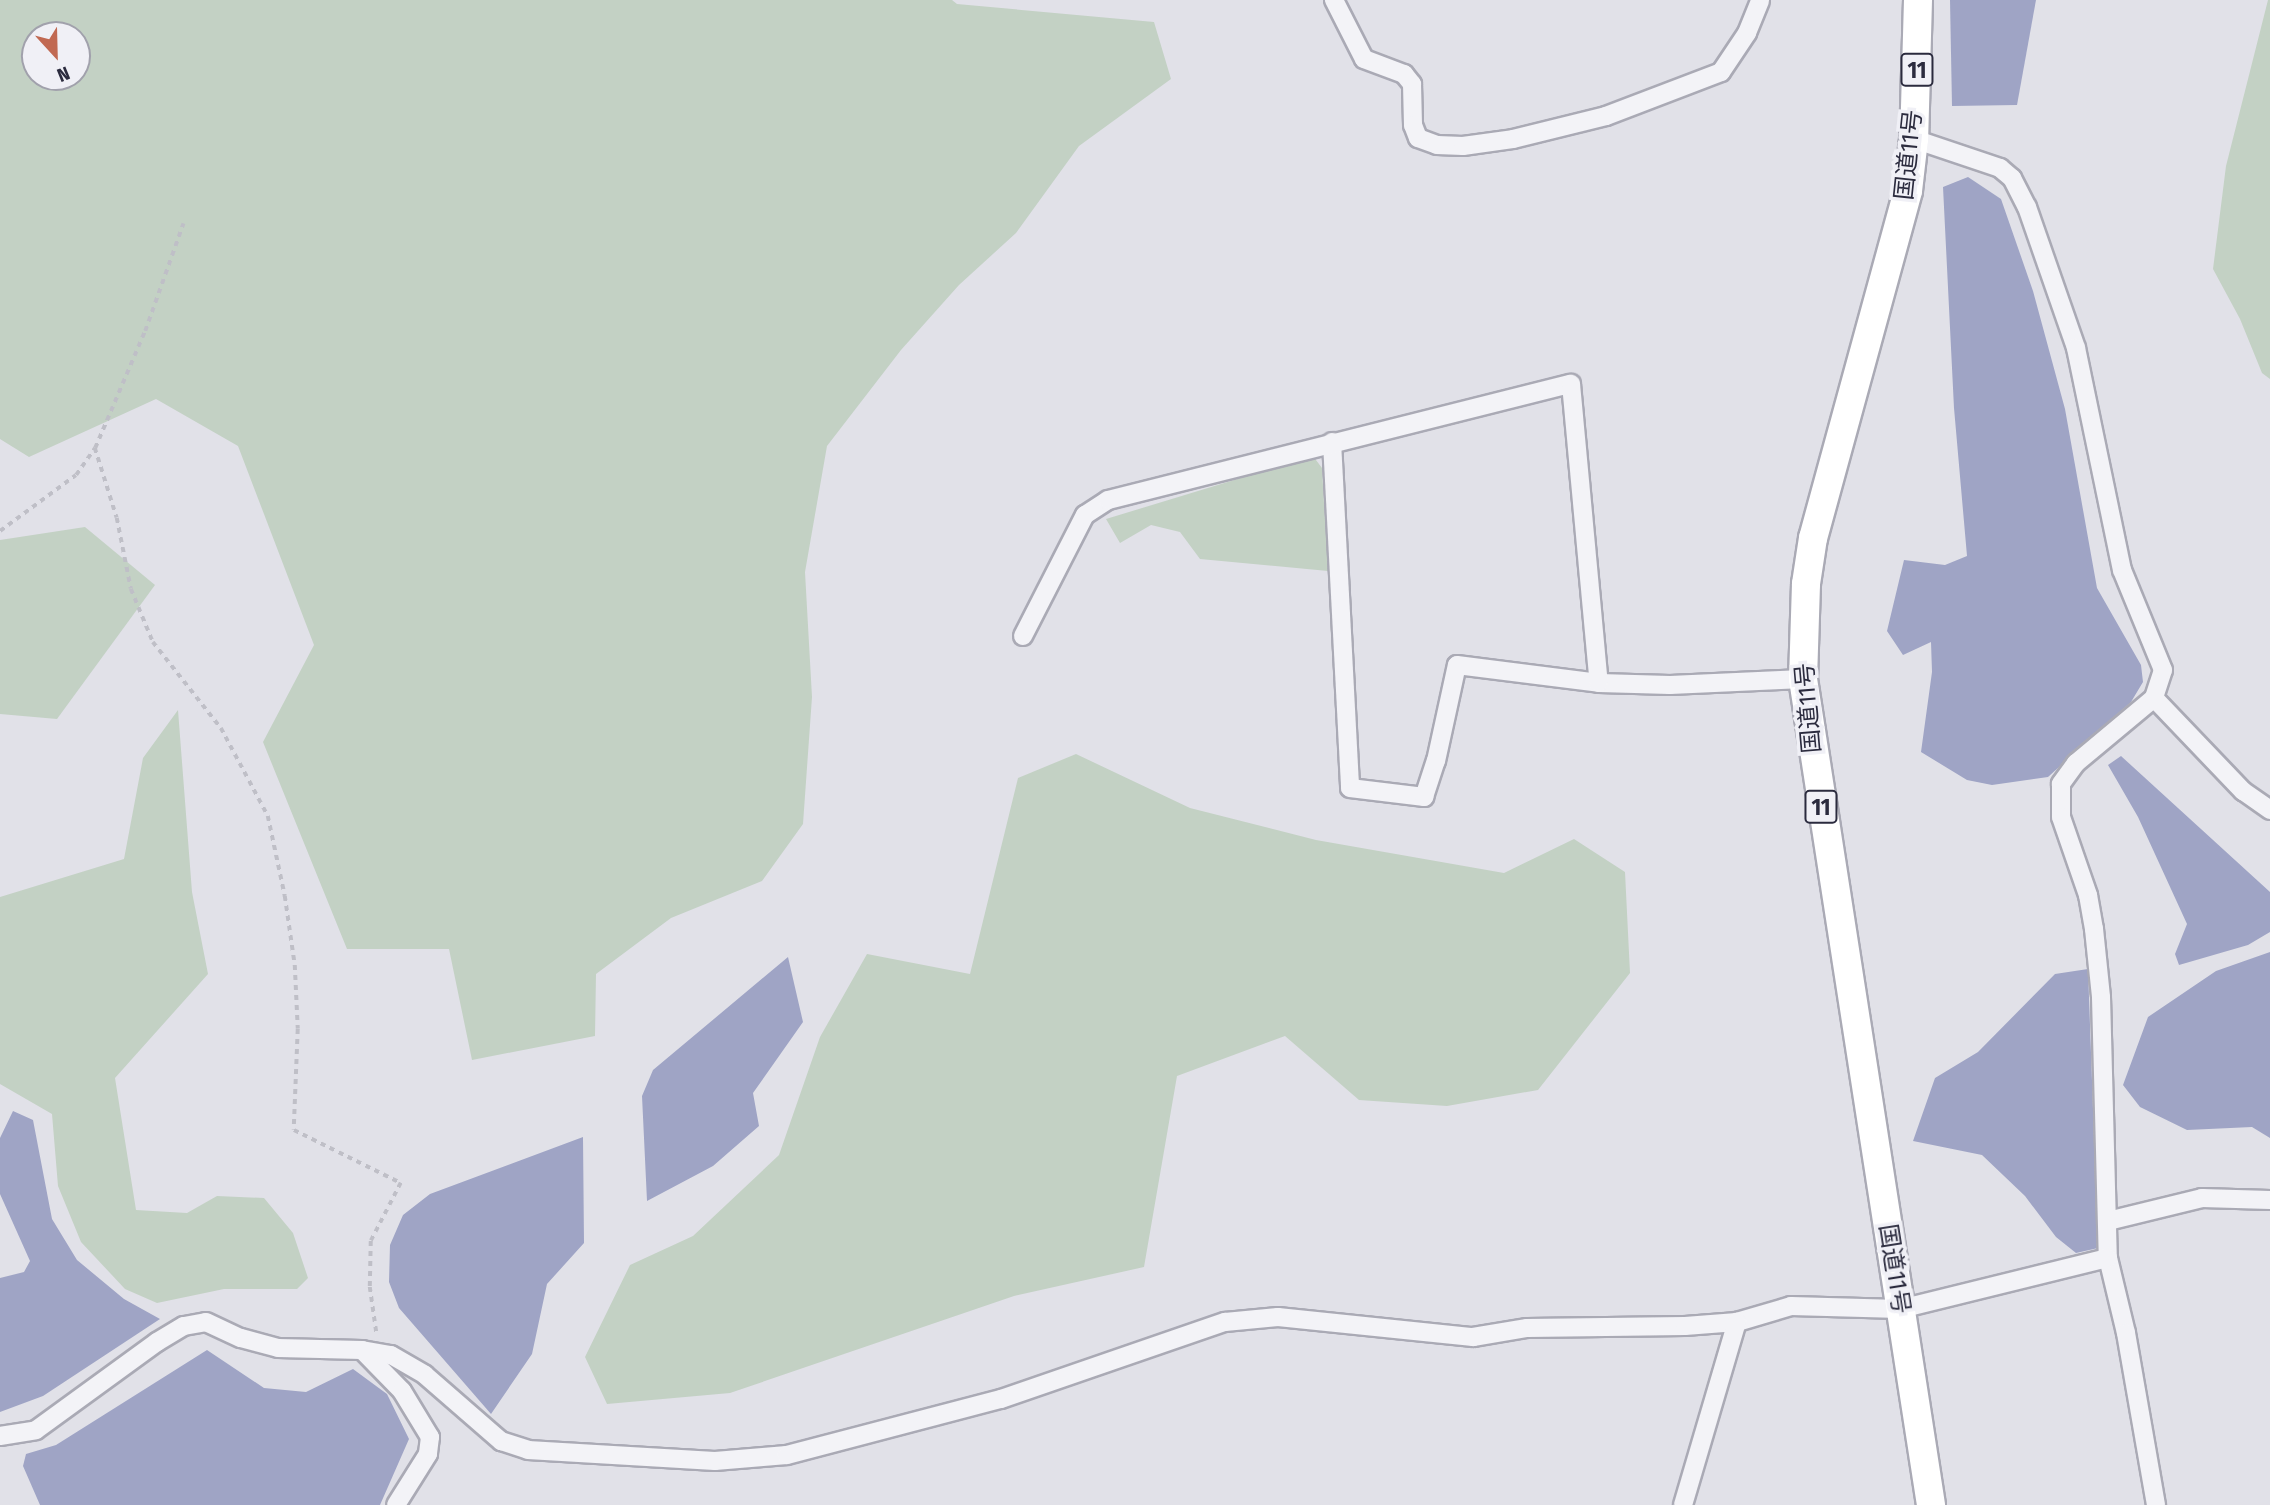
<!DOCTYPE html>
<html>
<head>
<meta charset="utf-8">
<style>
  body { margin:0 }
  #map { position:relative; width:2270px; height:1505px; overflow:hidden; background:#e1e1e8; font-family:"Fira Sans Condensed","Noto Sans JP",sans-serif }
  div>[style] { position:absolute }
  .green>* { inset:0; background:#c3d1c4 }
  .water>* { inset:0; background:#9fa4c5 }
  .path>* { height:3.5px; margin-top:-1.75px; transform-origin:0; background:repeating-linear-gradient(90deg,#bfbfc7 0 5px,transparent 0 10px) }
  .roads { filter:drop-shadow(2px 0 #aaaab5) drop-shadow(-2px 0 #aaaab5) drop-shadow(0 2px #aaaab5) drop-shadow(0 -2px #aaaab5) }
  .minor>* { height:18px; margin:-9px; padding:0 9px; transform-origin:9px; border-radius:9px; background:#f3f3f7 }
  .trunk>* { height:28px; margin:-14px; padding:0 14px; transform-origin:14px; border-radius:14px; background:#fff }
  span { translate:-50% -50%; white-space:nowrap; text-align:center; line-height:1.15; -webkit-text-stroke:7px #f0f0f6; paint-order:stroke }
  .shield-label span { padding:2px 5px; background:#f0f0f6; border:2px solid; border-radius:5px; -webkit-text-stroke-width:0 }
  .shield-label { font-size:23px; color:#2b2b3e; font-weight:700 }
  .street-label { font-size:24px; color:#2b2b3e }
  .north { position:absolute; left:21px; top:21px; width:70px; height:70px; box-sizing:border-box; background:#f0f0f6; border:2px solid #a1a1ac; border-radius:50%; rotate:158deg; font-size:19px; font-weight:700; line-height:28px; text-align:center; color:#2b2b3e }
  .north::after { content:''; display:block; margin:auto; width:24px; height:32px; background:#c16952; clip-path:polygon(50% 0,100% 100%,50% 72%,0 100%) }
</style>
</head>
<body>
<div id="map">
  <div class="green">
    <i style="clip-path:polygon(evenodd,0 0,952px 0,957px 4px,1154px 22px,1171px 79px,1079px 146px,1016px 233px,959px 285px,901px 350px,827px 446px,805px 572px,812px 697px,803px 824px,762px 881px,671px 918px,596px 974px,595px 1036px,472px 1060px,449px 949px,347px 949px,263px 742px,314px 645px,238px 446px,156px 399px,29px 457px,0 439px,0 0,35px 35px,77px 35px,77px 77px,35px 77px,35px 35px)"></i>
    <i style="clip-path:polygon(2268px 0,2270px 0,2270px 379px,2262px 373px,2240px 319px,2213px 269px,2226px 166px)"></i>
    <i style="clip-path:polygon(1313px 456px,1322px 468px,1328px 571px,1200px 559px,1180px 532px,1151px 525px,1120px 543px,1106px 519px)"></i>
    <i style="clip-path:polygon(85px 527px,155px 585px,57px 719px,0 714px,0 540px)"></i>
    <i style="clip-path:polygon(178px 710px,192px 892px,208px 974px,115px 1078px,136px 1210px,187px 1213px,217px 1196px,264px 1198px,293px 1233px,308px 1278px,297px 1289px,224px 1289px,157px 1303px,125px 1289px,81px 1242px,58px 1186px,52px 1114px,0 1084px,0 897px,124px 859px,143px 758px)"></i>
    <i style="clip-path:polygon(1076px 754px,1190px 808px,1316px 840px,1504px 873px,1574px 839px,1625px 872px,1630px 973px,1538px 1090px,1447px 1106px,1359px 1100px,1285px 1036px,1177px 1076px,1144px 1267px,1014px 1296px,730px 1393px,607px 1404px,585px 1357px,630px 1265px,693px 1236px,779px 1155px,820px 1037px,867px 954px,970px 974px,1018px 778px)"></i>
  </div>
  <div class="water">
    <i style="clip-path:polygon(1950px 0,2036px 0,2017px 105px,1952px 106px)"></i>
    <i style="clip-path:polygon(1968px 177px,2001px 199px,2033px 291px,2065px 409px,2097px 588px,2141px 665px,2143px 682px,2131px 702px,2048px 777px,1992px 785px,1967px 780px,1921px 752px,1932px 672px,1931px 642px,1903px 655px,1887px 631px,1904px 560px,1945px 565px,1967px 556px,1954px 408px,1943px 187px)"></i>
    <i style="clip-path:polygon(2121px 756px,2270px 892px,2270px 932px,2248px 945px,2179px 965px,2175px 954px,2187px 924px,2138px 817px,2108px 765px)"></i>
    <i style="clip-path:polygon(2270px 952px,2270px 1138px,2252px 1127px,2187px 1130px,2140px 1107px,2123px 1085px,2148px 1017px,2216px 971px)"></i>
    <i style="clip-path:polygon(788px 957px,803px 1022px,753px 1093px,759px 1126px,713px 1166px,647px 1201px,642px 1096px,653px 1070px)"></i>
    <i style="clip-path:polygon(2088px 969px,2098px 1248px,2076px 1253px,2056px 1237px,2025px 1196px,1982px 1155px,1913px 1141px,1935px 1078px,1978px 1052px,2055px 974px)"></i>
    <i style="clip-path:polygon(13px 1111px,33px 1120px,52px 1219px,77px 1260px,124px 1299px,160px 1319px,43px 1396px,0 1412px,0 1278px,24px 1272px,30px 1261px,0 1194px,0 1138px)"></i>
    <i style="clip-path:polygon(583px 1137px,584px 1243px,547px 1284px,532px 1354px,491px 1414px,399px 1308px,389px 1282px,390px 1245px,403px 1215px,430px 1194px)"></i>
    <i style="clip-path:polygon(207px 1350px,264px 1388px,306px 1392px,353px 1369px,387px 1394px,409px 1439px,380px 1505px,40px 1505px,23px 1466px,26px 1454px,56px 1445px)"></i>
  </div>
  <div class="path">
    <i style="left:95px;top:448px;width:73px;rotate:72.6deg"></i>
    <i style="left:117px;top:518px;width:72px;rotate:78.8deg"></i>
    <i style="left:131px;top:589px;width:57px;rotate:67.5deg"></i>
    <i style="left:153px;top:642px;width:110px;rotate:51.7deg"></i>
    <i style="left:221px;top:728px;width:100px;rotate:61.9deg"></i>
    <i style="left:268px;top:816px;width:82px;rotate:78deg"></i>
    <i style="left:285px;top:896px;width:70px;rotate:81.8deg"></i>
    <i style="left:295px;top:965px;width:64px;rotate:87.3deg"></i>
    <i style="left:298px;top:1029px;width:101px;rotate:92.3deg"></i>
    <i style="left:294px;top:1130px;width:119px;rotate:26.4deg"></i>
    <i style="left:401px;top:1183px;width:65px;rotate:117.3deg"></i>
    <i style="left:371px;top:1241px;width:46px;rotate:91.2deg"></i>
    <i style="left:370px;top:1287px;width:49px;rotate:81.9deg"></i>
    <i style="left:0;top:531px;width:94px;rotate:-36.4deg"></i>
    <i style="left:76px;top:475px;width:33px;rotate:-55deg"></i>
    <i style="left:95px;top:448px;width:127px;rotate:-66.9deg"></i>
    <i style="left:145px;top:331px;width:114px;rotate:-70.4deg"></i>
  </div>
  <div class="roads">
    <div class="minor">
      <i style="left:1334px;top:0;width:66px;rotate:63deg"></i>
      <i style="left:1364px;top:59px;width:43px;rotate:20.6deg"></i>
      <i style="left:1404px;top:74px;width:13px;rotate:51deg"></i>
      <i style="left:1412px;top:84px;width:41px;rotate:88.6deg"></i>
      <i style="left:1413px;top:125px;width:14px;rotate:69deg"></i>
      <i style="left:1418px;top:138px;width:20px;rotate:20deg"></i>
      <i style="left:1437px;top:145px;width:26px;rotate:2deg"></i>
      <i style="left:1463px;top:146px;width:50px;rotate:-8deg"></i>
      <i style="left:1513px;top:139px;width:96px;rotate:-13.9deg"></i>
      <i style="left:1606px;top:116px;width:123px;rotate:-20.9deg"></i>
      <i style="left:1721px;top:72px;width:47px;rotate:-56.3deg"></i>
      <i style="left:1747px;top:33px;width:35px;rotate:-68deg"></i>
      <i style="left:1914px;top:139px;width:91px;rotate:18.6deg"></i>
      <i style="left:2000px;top:168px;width:16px;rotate:40deg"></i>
      <i style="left:2012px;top:178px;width:33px;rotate:63deg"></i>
      <i style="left:2027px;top:207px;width:149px;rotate:70.8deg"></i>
      <i style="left:2076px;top:348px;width:227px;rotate:78.3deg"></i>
      <i style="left:2122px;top:570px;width:108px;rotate:67.7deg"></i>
      <i style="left:2163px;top:670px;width:29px;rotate:108deg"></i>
      <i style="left:2154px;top:698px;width:102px;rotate:140.2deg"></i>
      <i style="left:2076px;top:763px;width:26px;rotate:126deg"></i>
      <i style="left:2061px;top:784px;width:33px;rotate:90deg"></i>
      <i style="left:2061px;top:817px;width:83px;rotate:70.9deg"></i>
      <i style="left:2088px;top:895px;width:35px;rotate:80deg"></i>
      <i style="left:2094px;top:929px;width:68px;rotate:84.1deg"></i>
      <i style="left:2101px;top:997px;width:261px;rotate:88.5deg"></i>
      <i style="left:2108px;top:1258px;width:77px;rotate:76.5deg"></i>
      <i style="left:2126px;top:1333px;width:175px;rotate:80.1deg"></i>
      <i style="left:1332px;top:442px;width:346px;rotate:87deg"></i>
      <i style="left:1350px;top:788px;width:75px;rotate:6.9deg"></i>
      <i style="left:1424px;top:797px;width:38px;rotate:-72deg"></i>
      <i style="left:1436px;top:761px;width:98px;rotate:-77.7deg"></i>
      <i style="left:1457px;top:665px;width:143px;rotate:7.2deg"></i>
      <i style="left:1599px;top:683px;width:71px;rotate:1.6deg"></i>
      <i style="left:1670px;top:685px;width:133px;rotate:-2.6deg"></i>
      <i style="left:1023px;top:636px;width:136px;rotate:-62.9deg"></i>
      <i style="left:1085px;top:515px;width:27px;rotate:-33deg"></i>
      <i style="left:1108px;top:500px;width:477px;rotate:-14.1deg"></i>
      <i style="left:1571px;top:384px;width:300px;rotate:84.7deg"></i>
      <i style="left:2154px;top:698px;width:129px;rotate:46.3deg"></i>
      <i style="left:2243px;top:791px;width:33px;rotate:35deg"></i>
      <i style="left:2108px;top:1221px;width:97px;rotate:-13.7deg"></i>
      <i style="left:2202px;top:1198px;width:68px;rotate:1.7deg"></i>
      <i style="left:362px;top:1350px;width:57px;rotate:45.7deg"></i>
      <i style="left:402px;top:1391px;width:54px;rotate:58.7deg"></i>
      <i style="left:430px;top:1437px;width:17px;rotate:97deg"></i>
      <i style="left:428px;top:1454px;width:60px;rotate:122.1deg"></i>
      <i style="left:0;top:1436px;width:36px;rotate:-9deg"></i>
      <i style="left:36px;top:1430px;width:150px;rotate:-36deg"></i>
      <i style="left:157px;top:1342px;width:31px;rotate:-31deg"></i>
      <i style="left:184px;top:1326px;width:22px;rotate:-10deg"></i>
      <i style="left:206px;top:1322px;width:38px;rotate:25deg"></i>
      <i style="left:241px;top:1338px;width:38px;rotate:15deg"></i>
      <i style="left:278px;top:1348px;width:84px;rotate:1.4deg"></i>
      <i style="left:362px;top:1350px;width:29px;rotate:10deg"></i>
      <i style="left:391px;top:1355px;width:39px;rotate:30deg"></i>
      <i style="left:425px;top:1375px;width:101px;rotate:41deg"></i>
      <i style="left:501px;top:1441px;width:28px;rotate:18deg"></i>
      <i style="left:528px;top:1450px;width:187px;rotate:3.4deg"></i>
      <i style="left:715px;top:1461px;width:72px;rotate:-4.8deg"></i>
      <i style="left:787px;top:1455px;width:221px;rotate:-14.7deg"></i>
      <i style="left:1001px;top:1399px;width:237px;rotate:-19deg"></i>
      <i style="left:1225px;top:1322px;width:53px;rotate:-5.4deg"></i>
      <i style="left:1278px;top:1317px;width:196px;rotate:5.9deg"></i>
      <i style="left:1473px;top:1337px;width:55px;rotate:-9.5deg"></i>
      <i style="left:1527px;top:1328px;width:158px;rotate:-0.7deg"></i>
      <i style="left:1685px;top:1326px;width:52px;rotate:-4.4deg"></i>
      <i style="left:1737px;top:1322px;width:56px;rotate:-16.5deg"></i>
      <i style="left:1791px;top:1306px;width:109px;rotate:1.6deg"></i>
      <i style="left:1900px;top:1309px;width:214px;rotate:-13.8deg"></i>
      <i style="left:1683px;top:1505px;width:191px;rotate:-73.6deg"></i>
    </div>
    <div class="trunk">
      <i style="left:1918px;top:0;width:139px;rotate:91.6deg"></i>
      <i style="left:1914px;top:139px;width:52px;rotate:96.6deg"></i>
      <i style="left:1908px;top:191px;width:360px;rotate:105.3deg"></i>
      <i style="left:1813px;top:538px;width:47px;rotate:98.7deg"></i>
      <i style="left:1806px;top:584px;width:95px;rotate:91.8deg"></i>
      <i style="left:1803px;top:679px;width:836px;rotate:81.19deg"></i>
    </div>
  </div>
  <div class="shield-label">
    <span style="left:1917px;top:70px">11</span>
    <span style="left:1821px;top:807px">11</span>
  </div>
  <div class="street-label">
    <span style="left:1909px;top:155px;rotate:-84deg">国道11号</span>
    <span style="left:1809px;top:708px;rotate:-95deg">国道11号</span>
    <span style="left:1894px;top:1269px;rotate:81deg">国道11号</span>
  </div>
  <div class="north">N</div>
</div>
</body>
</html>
